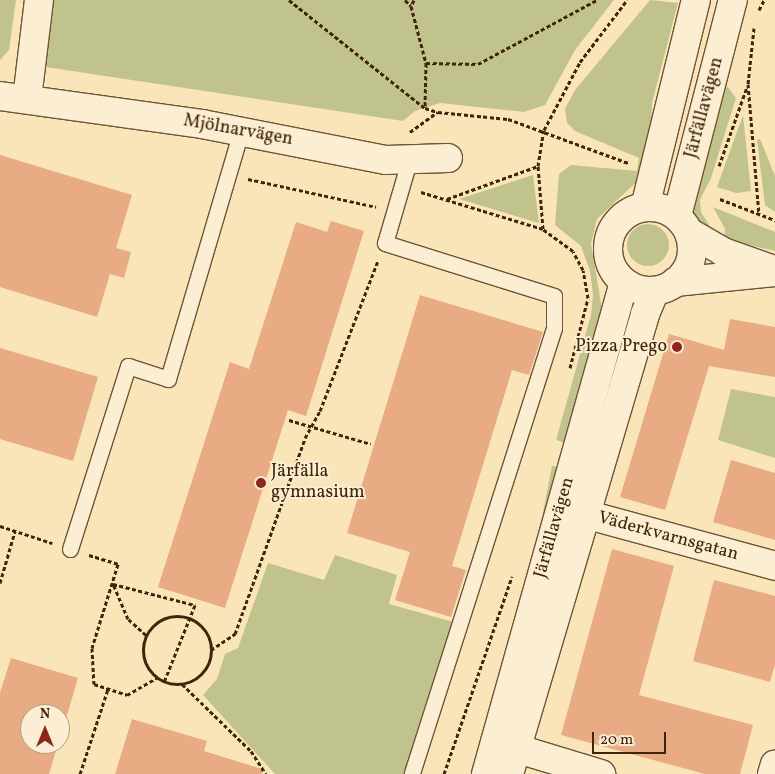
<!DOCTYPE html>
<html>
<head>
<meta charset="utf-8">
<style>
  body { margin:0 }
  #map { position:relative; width:775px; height:774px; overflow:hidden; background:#fae5b9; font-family:Vollkorn,serif }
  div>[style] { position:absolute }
  .green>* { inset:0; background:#c1c38d; transform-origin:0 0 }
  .round { border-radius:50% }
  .building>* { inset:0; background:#e8ab83 }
  .path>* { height:3px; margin-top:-1.5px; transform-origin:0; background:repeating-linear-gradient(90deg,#40240b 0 4px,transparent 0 6.5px) }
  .path>.ring { margin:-1.5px; padding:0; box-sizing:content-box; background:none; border:3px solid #40240b; border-radius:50% }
  .roads { filter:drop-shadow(1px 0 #6e5436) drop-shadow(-1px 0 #6e5436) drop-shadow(0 1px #6e5436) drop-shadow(0 -1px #6e5436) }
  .service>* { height:15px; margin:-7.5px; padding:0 7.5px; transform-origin:7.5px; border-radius:7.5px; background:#fceed2 }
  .minor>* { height:28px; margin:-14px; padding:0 14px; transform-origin:14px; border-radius:14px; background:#fceed2 }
  .tertiary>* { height:28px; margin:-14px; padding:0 14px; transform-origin:14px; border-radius:14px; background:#fceed2 }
  .tertiary>.ring { margin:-14px; padding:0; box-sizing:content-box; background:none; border:28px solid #fceed2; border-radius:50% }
  .dots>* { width:14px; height:14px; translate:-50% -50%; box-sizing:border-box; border:2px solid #fceed2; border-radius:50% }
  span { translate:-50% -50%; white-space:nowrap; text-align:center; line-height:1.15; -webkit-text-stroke:4px #fceed2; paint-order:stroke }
  .street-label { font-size:18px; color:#40240b }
  .poi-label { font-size:18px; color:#40240b }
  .right { translate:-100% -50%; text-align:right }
  .left { translate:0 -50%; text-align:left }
  .north { position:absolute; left:20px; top:704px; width:50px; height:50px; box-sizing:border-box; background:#fceed2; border:1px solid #b19d82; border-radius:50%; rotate:0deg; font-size:14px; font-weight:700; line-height:20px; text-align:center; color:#40240b }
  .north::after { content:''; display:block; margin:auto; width:18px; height:22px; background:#8f2418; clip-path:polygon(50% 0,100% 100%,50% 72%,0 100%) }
  .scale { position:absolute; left:592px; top:732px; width:74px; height:22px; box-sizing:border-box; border:2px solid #40240b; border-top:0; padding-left:6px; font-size:15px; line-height:18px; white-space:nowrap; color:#40240b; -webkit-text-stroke:4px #fceed2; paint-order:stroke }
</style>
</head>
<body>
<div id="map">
  <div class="green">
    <i style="clip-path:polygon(0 0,16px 0,9px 50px,0 60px)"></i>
    <i style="clip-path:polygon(45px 0,614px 0,575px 50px,545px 105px,524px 112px,440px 103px,415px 111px,403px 121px,39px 66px)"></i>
    <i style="clip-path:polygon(650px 0,678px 3px,652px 103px,650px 159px,645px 174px,597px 219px,591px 244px,602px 309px,568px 444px,556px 440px,591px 315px,593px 295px,590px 271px,581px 246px,555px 225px,559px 174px,571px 165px,637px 171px,639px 158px,575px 131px,567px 123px,565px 109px,575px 90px)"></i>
    <i style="clip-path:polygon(727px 86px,736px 98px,711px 178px,700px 200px,701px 212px,714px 233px,703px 230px,693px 210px,697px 156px)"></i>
    <i style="clip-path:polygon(743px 115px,751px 191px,736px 193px,717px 187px)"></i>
    <i style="clip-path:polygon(760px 139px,775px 176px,775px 212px,765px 205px,757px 140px)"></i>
    <i style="clip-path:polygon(533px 175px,539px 223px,459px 199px)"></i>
    <i style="clip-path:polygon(713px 207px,775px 232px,775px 251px,724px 239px,725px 229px)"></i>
    <i class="round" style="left:627px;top:224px;width:42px;height:42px"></i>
    <i style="clip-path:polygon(731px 389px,775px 397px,775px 458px,718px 440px)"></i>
    <i style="left:552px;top:466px;width:16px;height:321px;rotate:11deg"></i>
    <i style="clip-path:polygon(335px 555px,397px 575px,389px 604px,457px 623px,407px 774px,275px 774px,203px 695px,217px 679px,225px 654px,238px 648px,268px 563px,324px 580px)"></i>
  </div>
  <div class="building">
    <i style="clip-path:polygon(0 155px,132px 195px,116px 248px,131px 252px,124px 278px,110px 274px,97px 317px,0 287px)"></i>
    <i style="clip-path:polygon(331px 221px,364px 231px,306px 416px,288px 410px,225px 608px,158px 587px,230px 362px,249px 369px,296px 222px,327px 232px)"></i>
    <i style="clip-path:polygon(420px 295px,543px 332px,529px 375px,512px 370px,452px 566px,466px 570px,451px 617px,395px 600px,410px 552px,347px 533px)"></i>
    <i style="clip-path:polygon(730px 319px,775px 327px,775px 377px,709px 366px,665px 510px,620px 497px,669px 334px,724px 350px)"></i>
    <i style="clip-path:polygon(0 348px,98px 377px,73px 461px,0 439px)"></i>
    <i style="clip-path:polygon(731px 460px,775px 473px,775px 540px,713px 522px)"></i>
    <i style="clip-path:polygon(612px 549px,674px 566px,639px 695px,753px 725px,740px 774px,705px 774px,561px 735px)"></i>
    <i style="clip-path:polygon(714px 580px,775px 596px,775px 664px,770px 682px,693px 661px)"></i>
    <i style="clip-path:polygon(11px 658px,78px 678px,60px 739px,60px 714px,30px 714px,30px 744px,58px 744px,49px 774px,0 774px,0 693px)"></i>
    <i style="clip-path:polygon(132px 719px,207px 741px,204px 751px,262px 769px,262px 774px,115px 774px)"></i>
  </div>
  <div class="path">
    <i style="left:289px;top:0;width:174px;rotate:38.5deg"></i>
    <i style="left:425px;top:108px;width:13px;rotate:18deg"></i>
    <i style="left:405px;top:0;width:8px;rotate:45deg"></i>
    <i style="left:414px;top:0;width:7px;rotate:117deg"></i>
    <i style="left:411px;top:6px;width:59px;rotate:75.3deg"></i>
    <i style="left:426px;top:63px;width:45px;rotate:91.3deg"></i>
    <i style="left:759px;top:10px;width:11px;rotate:-63deg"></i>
    <i style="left:754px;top:28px;width:56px;rotate:96.1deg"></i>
    <i style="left:748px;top:84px;width:130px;rotate:85.2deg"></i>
    <i style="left:426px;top:63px;width:52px;rotate:1.1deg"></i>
    <i style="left:478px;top:64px;width:135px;rotate:-28.3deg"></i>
    <i style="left:410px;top:132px;width:34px;rotate:-36deg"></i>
    <i style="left:438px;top:112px;width:70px;rotate:5.7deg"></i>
    <i style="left:508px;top:119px;width:128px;rotate:20.1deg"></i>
    <i style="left:719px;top:166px;width:84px;rotate:-70.5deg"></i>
    <i style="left:248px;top:179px;width:131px;rotate:12.3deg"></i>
    <i style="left:421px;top:192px;width:127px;rotate:16.9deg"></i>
    <i style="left:447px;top:199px;width:97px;rotate:-19.9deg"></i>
    <i style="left:720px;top:199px;width:59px;rotate:20.9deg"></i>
    <i style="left:570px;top:368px;width:72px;rotate:-75.6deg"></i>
    <i style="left:588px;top:298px;width:28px;rotate:-100deg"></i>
    <i style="left:583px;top:270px;width:21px;rotate:-118deg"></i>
    <i style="left:573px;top:251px;width:37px;rotate:-144deg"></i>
    <i style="left:543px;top:229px;width:63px;rotate:-94.5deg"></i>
    <i style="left:538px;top:166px;width:36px;rotate:-81deg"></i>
    <i style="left:544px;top:130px;width:77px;rotate:-62.1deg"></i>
    <i style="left:580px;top:62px;width:78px;rotate:-52.8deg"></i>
    <i style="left:289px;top:420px;width:85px;rotate:16.3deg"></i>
    <i style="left:0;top:526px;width:55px;rotate:18.1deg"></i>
    <i style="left:89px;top:555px;width:30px;rotate:17deg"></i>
    <i style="left:118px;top:564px;width:88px;rotate:107.2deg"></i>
    <i style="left:92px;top:648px;width:36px;rotate:87deg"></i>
    <i style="left:94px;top:684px;width:35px;rotate:18deg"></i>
    <i style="left:127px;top:695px;width:34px;rotate:-30deg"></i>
    <i style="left:0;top:583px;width:54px;rotate:-73.9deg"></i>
    <i class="ring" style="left:143px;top:616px;width:65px;height:65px"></i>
    <i style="left:146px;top:635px;width:24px;rotate:-138deg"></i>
    <i style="left:128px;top:619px;width:38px;rotate:-113deg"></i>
    <i style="left:113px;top:584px;width:85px;rotate:14.4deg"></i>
    <i style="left:195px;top:605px;width:83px;rotate:111.9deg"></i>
    <i style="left:211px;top:650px;width:29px;rotate:-34deg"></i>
    <i style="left:235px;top:634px;width:208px;rotate:-70.3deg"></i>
    <i style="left:305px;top:438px;width:31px;rotate:-61deg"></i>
    <i style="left:320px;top:411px;width:161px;rotate:-68.9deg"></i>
    <i style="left:182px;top:684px;width:96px;rotate:44.2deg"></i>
    <i style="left:251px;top:751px;width:27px;rotate:57deg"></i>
    <i style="left:80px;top:774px;width:89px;rotate:-71.8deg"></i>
    <i style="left:444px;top:774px;width:209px;rotate:-71deg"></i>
  </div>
  <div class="roads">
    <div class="service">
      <i style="left:409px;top:161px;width:85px;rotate:106.3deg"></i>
      <i style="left:385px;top:243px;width:177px;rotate:17.4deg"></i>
      <i style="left:554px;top:296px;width:32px;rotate:90deg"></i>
      <i style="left:554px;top:328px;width:468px;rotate:107.7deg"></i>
      <i style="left:70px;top:549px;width:192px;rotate:-72.4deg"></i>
      <i style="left:128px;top:366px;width:42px;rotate:18deg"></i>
      <i style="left:168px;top:379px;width:259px;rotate:-73.6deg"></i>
    </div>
    <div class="minor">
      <i style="left:0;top:96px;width:204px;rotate:7.9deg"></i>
      <i style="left:202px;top:124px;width:187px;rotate:11.1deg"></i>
      <i style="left:386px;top:160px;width:62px;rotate:-1.8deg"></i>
      <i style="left:27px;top:99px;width:100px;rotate:-83.1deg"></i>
      <i style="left:689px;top:232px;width:39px;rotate:30deg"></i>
      <i style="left:723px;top:252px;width:54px;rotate:19.4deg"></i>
      <i style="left:675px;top:282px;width:100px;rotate:-5.7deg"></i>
      <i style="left:562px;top:508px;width:221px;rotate:15.2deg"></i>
      <i style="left:495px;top:742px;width:111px;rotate:16.8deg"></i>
      <i style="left:772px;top:774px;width:10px;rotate:-73deg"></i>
    </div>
    <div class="tertiary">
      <i style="left:645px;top:207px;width:213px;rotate:-76.2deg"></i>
      <i class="ring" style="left:608px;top:207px;width:56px;height:56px"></i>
      <i style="left:677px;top:216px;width:223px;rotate:-75.5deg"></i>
      <i style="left:486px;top:774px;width:511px;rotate:-74.33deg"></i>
      <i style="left:509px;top:774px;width:480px;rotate:-73.5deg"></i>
      <i style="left:645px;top:314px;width:25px;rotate:-67deg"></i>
    </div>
  </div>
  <div class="dots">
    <i style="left:677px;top:347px;background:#8f2418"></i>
    <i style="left:261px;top:483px;background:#8f2418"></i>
  </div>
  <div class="street-label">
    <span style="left:705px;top:108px;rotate:-75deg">Järfällavägen</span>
    <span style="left:238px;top:131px;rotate:10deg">Mjölnarvägen</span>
    <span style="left:555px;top:528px;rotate:-74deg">Järfällavägen</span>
    <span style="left:668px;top:537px;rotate:15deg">Väderkvarnsgatan</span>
  </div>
  <div class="poi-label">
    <span class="right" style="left:667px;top:347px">Pizza Prego</span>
    <span class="left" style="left:271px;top:483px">Järfälla<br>gymnasium</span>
  </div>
  <div class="north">N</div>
  <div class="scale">20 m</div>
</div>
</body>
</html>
